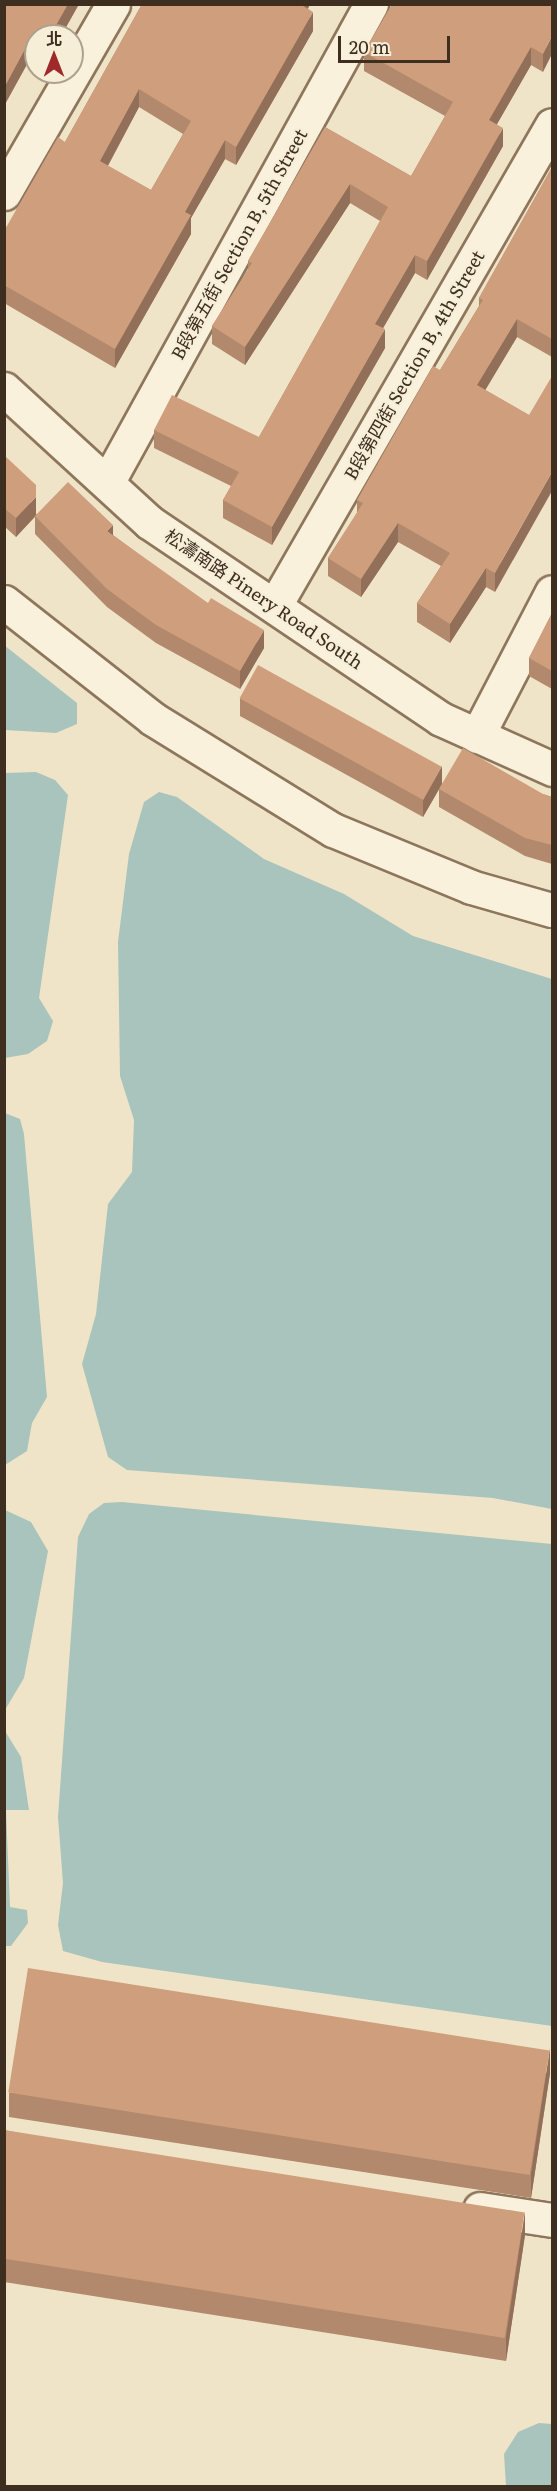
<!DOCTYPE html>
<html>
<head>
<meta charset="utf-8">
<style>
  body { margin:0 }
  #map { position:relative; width:557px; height:2491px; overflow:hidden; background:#f0e4c8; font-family:Literata,"Noto Sans TC",serif }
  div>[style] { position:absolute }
  .water>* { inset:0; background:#a9c4bc }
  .roads { filter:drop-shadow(2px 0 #8d765c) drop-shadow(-2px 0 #8d765c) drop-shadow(0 2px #8d765c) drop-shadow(0 -2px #8d765c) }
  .minor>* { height:33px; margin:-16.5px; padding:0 16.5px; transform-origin:16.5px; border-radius:16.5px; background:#faf1dc }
  .wall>* { inset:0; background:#b2896c }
  .shaded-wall>* { inset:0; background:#916f58 }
  .building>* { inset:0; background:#cf9f7d; transform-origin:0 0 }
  span { translate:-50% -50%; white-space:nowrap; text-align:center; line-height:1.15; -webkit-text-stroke:4.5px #f7eed8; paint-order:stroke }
  .street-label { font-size:18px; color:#3d2e20 }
  .frame { position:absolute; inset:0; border:6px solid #3d2e20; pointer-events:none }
  .north { position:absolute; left:24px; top:24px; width:60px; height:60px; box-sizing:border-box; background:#f7eed8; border:2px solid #ada18e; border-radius:50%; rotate:0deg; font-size:16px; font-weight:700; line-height:24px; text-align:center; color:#3d2e20 }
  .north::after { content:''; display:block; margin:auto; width:21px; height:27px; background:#9e2a2b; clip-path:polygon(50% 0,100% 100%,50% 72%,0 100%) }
  .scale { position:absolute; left:338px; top:36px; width:112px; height:27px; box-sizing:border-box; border:3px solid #3d2e20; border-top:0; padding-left:8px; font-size:18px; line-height:21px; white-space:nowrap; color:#3d2e20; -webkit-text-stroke:4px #f7eed8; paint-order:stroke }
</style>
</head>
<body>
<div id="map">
  <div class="water">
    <i style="clip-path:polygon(4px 645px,77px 703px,77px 724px,56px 733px,5px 730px)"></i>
    <i style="clip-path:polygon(36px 772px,55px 780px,68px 795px,39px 998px,53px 1021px,47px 1041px,28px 1054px,5px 1058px,5px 773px)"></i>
    <i style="clip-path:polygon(159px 792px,177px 797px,264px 859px,344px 894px,413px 936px,552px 979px,552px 1509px,493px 1498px,127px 1470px,108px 1457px,82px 1364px,96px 1314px,108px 1204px,132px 1172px,134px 1120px,120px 1076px,118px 942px,129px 854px,144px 802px)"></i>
    <i style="clip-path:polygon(5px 1113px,20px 1119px,24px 1134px,47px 1397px,32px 1423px,27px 1451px,5px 1465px)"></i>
    <i style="clip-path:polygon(122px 1502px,552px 1544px,552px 2026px,102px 1962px,63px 1951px,58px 1925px,63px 1883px,58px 1817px,78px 1537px,89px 1514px,104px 1503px)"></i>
    <i style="clip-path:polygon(5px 1510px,31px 1522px,48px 1551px,24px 1678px,5px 1710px)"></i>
    <i style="clip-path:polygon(5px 1731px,21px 1757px,29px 1810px,6px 1810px,10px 1907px,27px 1910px,28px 1923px,11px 1946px,4px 1946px)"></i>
    <i style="clip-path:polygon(539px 2423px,552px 2424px,552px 2486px,506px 2486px,504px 2454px,518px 2432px)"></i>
  </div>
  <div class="roads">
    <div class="minor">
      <i style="left:4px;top:193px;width:218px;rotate:-60deg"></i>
      <i style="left:4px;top:389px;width:197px;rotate:42.5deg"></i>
      <i style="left:149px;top:522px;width:352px;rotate:34deg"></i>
      <i style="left:441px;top:719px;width:122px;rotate:24.2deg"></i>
      <i style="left:107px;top:483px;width:547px;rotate:-61.14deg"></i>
      <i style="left:4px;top:602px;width:189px;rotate:38.1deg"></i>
      <i style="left:153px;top:719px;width:211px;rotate:31.7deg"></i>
      <i style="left:333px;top:830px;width:149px;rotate:22.4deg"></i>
      <i style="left:471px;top:887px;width:84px;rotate:15.9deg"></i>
      <i style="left:275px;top:605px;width:554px;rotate:-60.01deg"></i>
      <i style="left:477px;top:736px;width:162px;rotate:-62.5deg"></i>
      <i style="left:480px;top:2209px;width:73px;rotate:8.7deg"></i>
    </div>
  </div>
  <div class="wall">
    <i style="clip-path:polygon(4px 4px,79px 4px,61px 36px,36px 36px,36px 60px,31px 57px,4px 106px)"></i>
    <i style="clip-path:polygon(evenodd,142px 4px,310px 4px,308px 9px,313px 31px,236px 165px,225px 159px,191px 218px,191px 234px,115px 368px,4px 303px,4px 231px,65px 142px,142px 4px,139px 107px,183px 134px,151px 190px,108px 166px,139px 107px)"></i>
    <i style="clip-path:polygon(552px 4px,543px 72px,531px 65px,497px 124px,503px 146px,427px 280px,415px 273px,383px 328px,385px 348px,272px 545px,223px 518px,223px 500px,231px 486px,154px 448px,154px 430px,259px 437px,380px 221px,350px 203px,245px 365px,212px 344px,212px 326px,248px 270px,248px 261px,325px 127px,411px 176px,445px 116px,364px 71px,364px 52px)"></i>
    <i style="clip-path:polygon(552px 167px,552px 357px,517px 337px,485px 390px,529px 415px,495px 592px,486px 587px,450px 643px,417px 622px,417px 603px,441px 566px,398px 542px,361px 597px,328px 576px,328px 558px,357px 513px,357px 500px,440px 370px,479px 306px,479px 298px)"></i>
    <i style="clip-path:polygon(4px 455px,36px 514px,113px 535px,264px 648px,240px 689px,156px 643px,107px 607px,35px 534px,35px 517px,16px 537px,4px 526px)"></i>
    <i style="clip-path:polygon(552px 613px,552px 689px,529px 676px,529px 658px)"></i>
    <i style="clip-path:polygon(240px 698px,442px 784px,543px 794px,552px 797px,552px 864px,525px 856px,439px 807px,439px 789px,423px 817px,240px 716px)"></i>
    <i style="clip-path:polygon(550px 2073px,531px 2198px,9px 2117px,9px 2093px)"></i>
    <i style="clip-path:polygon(4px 2130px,525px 2235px,506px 2361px,4px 2282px)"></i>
  </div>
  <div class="shaded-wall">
    <i style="clip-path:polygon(68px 4px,79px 4px,61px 36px,50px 36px)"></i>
    <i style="clip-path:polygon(300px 4px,310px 4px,300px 23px)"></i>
    <i style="clip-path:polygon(313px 12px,313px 31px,236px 165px,236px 147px)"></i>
    <i style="clip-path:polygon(552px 36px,552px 54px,543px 72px,543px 54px)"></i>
    <i style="clip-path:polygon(31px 38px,31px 57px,4px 106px,4px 88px)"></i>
    <i style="clip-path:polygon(531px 47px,531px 65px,489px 138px,489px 120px)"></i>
    <i style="clip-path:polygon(139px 89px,139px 107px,100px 180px,100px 161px)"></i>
    <i style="clip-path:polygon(503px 128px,503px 146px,427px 280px,427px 261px)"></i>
    <i style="clip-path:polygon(225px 140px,225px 159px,191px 218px,191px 234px,115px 368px,115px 349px,185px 212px)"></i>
    <i style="clip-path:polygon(350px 184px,350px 203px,245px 365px,245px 347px)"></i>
    <i style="clip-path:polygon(415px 255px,415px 273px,375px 342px,375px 324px)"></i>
    <i style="clip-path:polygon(517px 319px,517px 337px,477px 404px,477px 385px)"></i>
    <i style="clip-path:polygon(385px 329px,385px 348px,272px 545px,272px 527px)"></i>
    <i style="clip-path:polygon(552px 472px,552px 491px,495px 592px,495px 573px)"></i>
    <i style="clip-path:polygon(36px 497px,36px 515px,16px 537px,16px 518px)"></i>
    <i style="clip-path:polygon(398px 523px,398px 542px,361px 597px,361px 579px)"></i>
    <i style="clip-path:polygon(113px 525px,113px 543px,107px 531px)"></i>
    <i style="clip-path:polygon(486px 568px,486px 587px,450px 643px,450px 624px)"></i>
    <i style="clip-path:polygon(264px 630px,264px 648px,240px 689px,240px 671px)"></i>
    <i style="clip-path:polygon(442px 766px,442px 784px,423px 817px,423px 799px)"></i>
    <i style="clip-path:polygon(550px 2048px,550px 2073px,531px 2198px,531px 2174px)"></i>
    <i style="clip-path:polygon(525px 2211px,525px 2235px,506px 2361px,506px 2337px)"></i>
  </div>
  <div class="building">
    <i style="clip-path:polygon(4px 4px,68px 4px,50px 36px,36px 36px,36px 41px,31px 38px,4px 88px)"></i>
    <i style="clip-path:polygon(evenodd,142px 4px,300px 4px,313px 12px,236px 147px,225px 140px,185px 212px,191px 215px,115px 349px,4px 285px,4px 231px,58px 137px,65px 142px,142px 4px,139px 89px,191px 121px,151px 190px,100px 161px,139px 89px)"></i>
    <i style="clip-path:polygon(392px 4px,552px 4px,552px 36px,543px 54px,531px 47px,489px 120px,503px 128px,427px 261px,415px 255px,375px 324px,385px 329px,272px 527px,223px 500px,239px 472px,154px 430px,172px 395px,259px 437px,388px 207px,350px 184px,245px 347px,212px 326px,252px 263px,248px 261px,325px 127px,411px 176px,453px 102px,364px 52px)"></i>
    <i style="clip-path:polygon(552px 167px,552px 339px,517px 319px,477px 385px,529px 415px,552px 376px,552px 472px,495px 573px,486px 568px,450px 624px,417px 603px,450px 553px,398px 523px,361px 579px,328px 558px,363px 503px,357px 500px,433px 366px,440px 370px,483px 300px,479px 298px)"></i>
    <i style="clip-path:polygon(4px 455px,36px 485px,36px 497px,16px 518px,4px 508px)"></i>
    <i style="clip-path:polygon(68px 482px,113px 525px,107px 531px,208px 603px,211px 598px,264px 630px,240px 671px,156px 625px,107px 589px,35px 516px)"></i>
    <i style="clip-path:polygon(552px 613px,552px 671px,529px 658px)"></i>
    <i style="left:258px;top:665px;width:210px;height:38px;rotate:29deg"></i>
    <i style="clip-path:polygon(463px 748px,543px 794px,552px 797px,552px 845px,525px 838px,439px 789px)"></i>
    <i style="left:28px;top:1968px;width:528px;height:126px;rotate:9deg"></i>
    <i style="left:4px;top:2130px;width:527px;height:127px;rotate:9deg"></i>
  </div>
  <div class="street-label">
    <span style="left:239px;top:244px;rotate:-61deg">B段第五街 Section B, 5th Street</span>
    <span style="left:414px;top:365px;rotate:-60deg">B段第四街 Section B, 4th Street</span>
    <span style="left:264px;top:599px;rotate:34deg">松濤南路 Pinery Road South</span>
  </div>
  <div class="frame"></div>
  <div class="north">北</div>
  <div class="scale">20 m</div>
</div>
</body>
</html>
